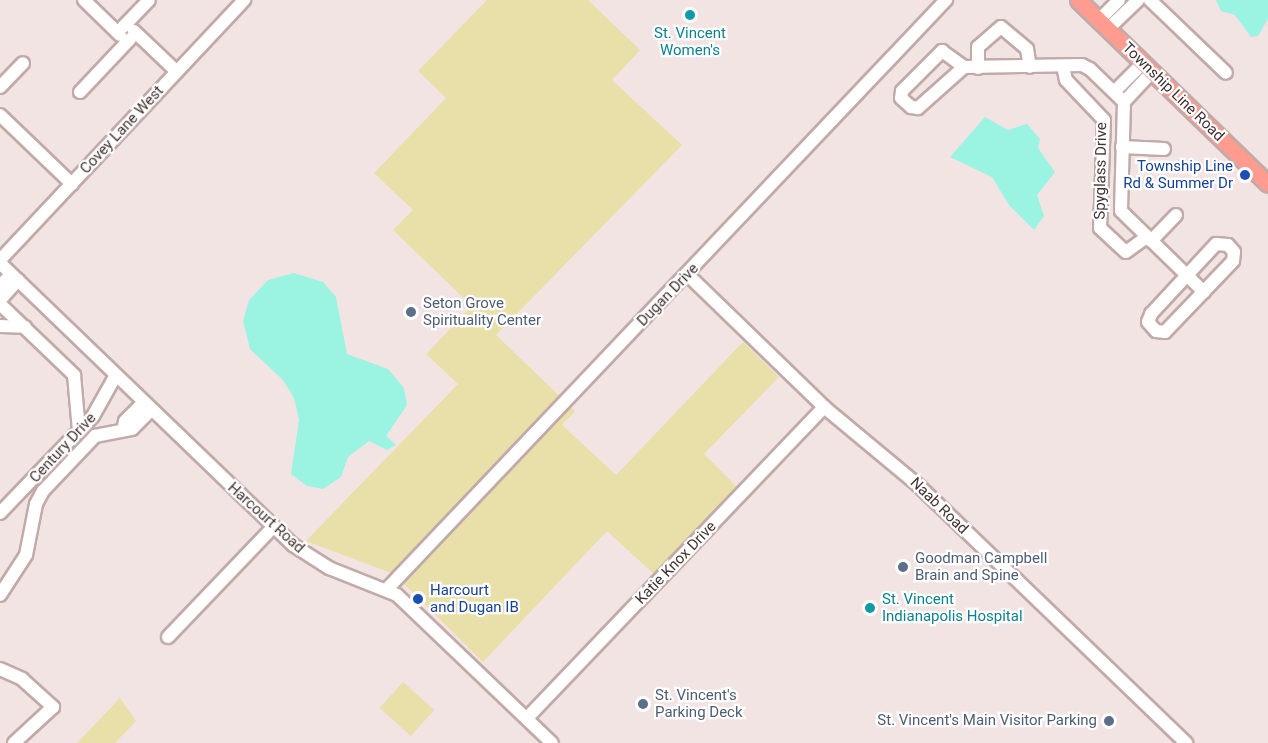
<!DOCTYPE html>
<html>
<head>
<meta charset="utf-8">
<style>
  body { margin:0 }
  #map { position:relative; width:1268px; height:743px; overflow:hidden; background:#f2e4e3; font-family:Roboto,sans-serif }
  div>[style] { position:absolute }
  .green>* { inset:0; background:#e9dfa9; transform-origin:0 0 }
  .water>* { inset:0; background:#9bf3e2 }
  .roads { filter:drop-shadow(2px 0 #c1aaa8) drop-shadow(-2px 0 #c1aaa8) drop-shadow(0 2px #c1aaa8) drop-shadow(0 -2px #c1aaa8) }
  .minor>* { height:12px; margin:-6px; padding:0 6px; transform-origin:6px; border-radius:6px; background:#fff }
  .major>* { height:15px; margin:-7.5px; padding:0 7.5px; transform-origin:7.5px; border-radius:7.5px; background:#ff9c8f }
  .dots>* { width:16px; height:16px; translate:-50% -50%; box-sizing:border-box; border:3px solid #fff; border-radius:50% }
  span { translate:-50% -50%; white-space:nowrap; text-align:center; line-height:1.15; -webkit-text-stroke:4.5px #fff; paint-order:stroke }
  .culture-label { font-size:15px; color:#0d838f }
  .left { translate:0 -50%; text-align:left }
  .street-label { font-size:15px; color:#433 }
  .transit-label { font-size:15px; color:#164399 }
  .right { translate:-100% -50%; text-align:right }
  .service-label { font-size:15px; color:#4e5e75 }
</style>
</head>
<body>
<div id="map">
  <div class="green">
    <i style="clip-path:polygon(487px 0,588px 0,640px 50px,612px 80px,682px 145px,496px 335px,575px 411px,562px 425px,616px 475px,743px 342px,779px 377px,704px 454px,737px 487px,654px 574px,607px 531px,483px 662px,394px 574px,306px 541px,458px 384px,426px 354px,472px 306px,393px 230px,413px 210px,374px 173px,446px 98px,418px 71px)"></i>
    <i style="left:403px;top:682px;width:42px;height:35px;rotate:42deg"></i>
    <i style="clip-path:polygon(120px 698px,136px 721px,115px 743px,77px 743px)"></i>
  </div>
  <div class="water">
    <i style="clip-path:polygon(1216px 0,1268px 0,1268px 19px,1258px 36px,1251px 37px,1235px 15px,1221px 11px)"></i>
    <i style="clip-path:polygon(985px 117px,1008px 130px,1027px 124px,1040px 139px,1038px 148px,1055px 172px,1037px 195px,1044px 216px,1034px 230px,1009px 205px,992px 177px,950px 157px)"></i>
    <i style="clip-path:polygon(294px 273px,323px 282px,336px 297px,347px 354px,388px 369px,404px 388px,407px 405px,386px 436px,396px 445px,387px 450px,369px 441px,348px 457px,341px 477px,323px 489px,307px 486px,291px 474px,299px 420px,294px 398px,283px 380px,250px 349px,243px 321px,249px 300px,268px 280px)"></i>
  </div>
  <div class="roads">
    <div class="minor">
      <i style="left:84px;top:0;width:50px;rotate:44.2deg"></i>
      <i style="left:1150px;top:0;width:105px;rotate:43.8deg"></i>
      <i style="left:1099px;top:20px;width:28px;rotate:-45deg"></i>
      <i style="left:123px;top:27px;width:37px;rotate:-46deg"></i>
      <i style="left:1108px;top:29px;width:42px;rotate:-44deg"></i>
      <i style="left:134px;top:31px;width:59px;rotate:43.6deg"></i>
      <i style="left:1063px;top:66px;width:14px;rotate:78deg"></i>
      <i style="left:1066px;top:80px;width:55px;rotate:46.5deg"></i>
      <i style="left:1104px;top:120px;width:108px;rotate:92.1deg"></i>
      <i style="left:1100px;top:228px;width:35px;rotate:43deg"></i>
      <i style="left:1126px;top:252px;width:26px;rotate:-36deg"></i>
      <i style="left:964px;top:67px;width:62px;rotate:138.3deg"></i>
      <i style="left:918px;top:108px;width:7px;rotate:-172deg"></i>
      <i style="left:911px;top:107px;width:13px;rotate:-138deg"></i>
      <i style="left:901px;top:98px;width:7px;rotate:-82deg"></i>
      <i style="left:902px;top:91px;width:57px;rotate:-45deg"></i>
      <i style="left:942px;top:51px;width:27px;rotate:36deg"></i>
      <i style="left:964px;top:67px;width:118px;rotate:-1deg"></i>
      <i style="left:1082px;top:65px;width:9px;rotate:27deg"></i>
      <i style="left:1090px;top:69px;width:47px;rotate:44.1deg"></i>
      <i style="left:1124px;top:102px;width:109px;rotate:91.6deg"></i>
      <i style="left:1121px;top:211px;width:116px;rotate:44.3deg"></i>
      <i style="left:978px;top:68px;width:21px;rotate:-90deg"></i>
      <i style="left:978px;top:47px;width:30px;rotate:-41deg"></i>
      <i style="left:1001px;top:27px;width:34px;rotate:40deg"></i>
      <i style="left:1027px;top:49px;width:18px;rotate:81deg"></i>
      <i style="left:0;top:87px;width:33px;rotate:-46deg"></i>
      <i style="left:80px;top:92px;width:73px;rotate:-46.7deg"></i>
      <i style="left:1114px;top:92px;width:41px;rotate:-45deg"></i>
      <i style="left:1124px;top:102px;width:41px;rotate:-47deg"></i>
      <i style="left:0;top:115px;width:100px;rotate:43.8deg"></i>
      <i style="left:1122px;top:147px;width:42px;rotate:2.7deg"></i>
      <i style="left:1151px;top:241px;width:36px;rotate:-46deg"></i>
      <i style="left:1216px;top:244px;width:12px;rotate:5deg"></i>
      <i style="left:1228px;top:245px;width:9px;rotate:49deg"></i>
      <i style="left:1234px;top:252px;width:9px;rotate:96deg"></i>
      <i style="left:1233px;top:261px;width:98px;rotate:133.8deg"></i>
      <i style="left:1165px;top:332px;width:9px;rotate:-174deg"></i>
      <i style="left:1156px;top:331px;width:12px;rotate:-132deg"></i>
      <i style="left:1148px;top:322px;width:9px;rotate:-69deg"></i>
      <i style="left:1151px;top:314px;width:96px;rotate:-47.1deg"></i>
      <i style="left:0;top:260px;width:357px;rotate:-46.8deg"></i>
      <i style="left:0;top:263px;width:407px;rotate:43.9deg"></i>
      <i style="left:293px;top:545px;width:43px;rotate:32.6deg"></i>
      <i style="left:329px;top:568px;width:73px;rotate:21.7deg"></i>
      <i style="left:397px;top:595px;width:214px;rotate:43.7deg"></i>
      <i style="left:688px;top:275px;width:190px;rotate:44.1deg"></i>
      <i style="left:824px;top:407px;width:124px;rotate:39.7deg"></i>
      <i style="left:919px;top:486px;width:371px;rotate:43.9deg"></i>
      <i style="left:0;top:286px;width:16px;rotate:-47deg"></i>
      <i style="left:0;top:300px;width:27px;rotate:-48deg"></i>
      <i style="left:0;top:304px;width:103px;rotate:43.8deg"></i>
      <i style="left:74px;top:375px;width:56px;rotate:84.9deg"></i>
      <i style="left:0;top:326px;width:25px;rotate:2deg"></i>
      <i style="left:123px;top:430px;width:9px;rotate:-77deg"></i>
      <i style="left:125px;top:421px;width:27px;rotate:-45deg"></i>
      <i style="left:0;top:513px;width:134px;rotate:-46.2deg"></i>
      <i style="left:93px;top:416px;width:47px;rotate:-60.7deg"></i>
      <i style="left:388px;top:588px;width:811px;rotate:-46.5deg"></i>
      <i style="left:0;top:595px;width:48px;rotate:-57deg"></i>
      <i style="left:26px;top:555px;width:52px;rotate:-78.9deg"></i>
      <i style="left:36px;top:504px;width:15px;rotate:-62deg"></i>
      <i style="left:43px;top:491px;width:76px;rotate:-46.6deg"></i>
      <i style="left:95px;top:436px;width:38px;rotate:-11deg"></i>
      <i style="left:132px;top:429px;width:27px;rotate:-45deg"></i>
      <i style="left:168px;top:637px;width:152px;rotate:-46.3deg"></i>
      <i style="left:0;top:669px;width:24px;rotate:24deg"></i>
      <i style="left:22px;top:679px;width:42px;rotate:42.1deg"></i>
      <i style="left:53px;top:707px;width:53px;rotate:137.3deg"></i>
      <i style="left:527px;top:718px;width:430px;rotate:-46.3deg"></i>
    </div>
    <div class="major">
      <i style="left:1078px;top:0;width:264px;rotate:44.1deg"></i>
    </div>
  </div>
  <div class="dots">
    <i style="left:690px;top:15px;background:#0f9aa8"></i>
    <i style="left:1245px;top:175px;background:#1a4fb4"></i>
    <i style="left:411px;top:312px;background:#5c6f8a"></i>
    <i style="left:903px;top:567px;background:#5c6f8a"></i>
    <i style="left:418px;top:599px;background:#1a4fb4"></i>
    <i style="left:870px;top:608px;background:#0f9aa8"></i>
    <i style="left:643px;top:704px;background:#5c6f8a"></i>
    <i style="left:1109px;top:721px;background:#5c6f8a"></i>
  </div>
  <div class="culture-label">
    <span style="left:690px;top:42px">St. Vincent<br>Women's</span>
    <span class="left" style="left:882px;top:608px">St. Vincent<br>Indianapolis Hospital</span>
  </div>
  <div class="street-label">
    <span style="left:1173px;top:92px;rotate:44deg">Township Line Road</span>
    <span style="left:122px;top:130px;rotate:-47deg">Covey Lane West</span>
    <span style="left:1101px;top:171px;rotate:-89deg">Spyglass Drive</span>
    <span style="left:668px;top:295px;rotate:-46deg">Dugan Drive</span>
    <span style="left:63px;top:448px;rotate:-47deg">Century Drive</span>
    <span style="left:939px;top:506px;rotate:44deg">Naab Road</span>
    <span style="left:266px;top:518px;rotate:42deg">Harcourt Road</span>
    <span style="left:676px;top:563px;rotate:-46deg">Katie Knox Drive</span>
  </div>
  <div class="transit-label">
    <span class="right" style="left:1233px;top:175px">Township Line<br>Rd &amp; Summer Dr</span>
    <span class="left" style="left:430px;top:599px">Harcourt<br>and Dugan IB</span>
  </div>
  <div class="service-label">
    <span class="left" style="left:423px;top:312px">Seton Grove<br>Spirituality Center</span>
    <span class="left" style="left:915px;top:567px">Goodman Campbell<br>Brain and Spine</span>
    <span class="left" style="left:655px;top:704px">St. Vincent's<br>Parking Deck</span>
    <span class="right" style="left:1097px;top:721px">St. Vincent's Main Visitor Parking</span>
  </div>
</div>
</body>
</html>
